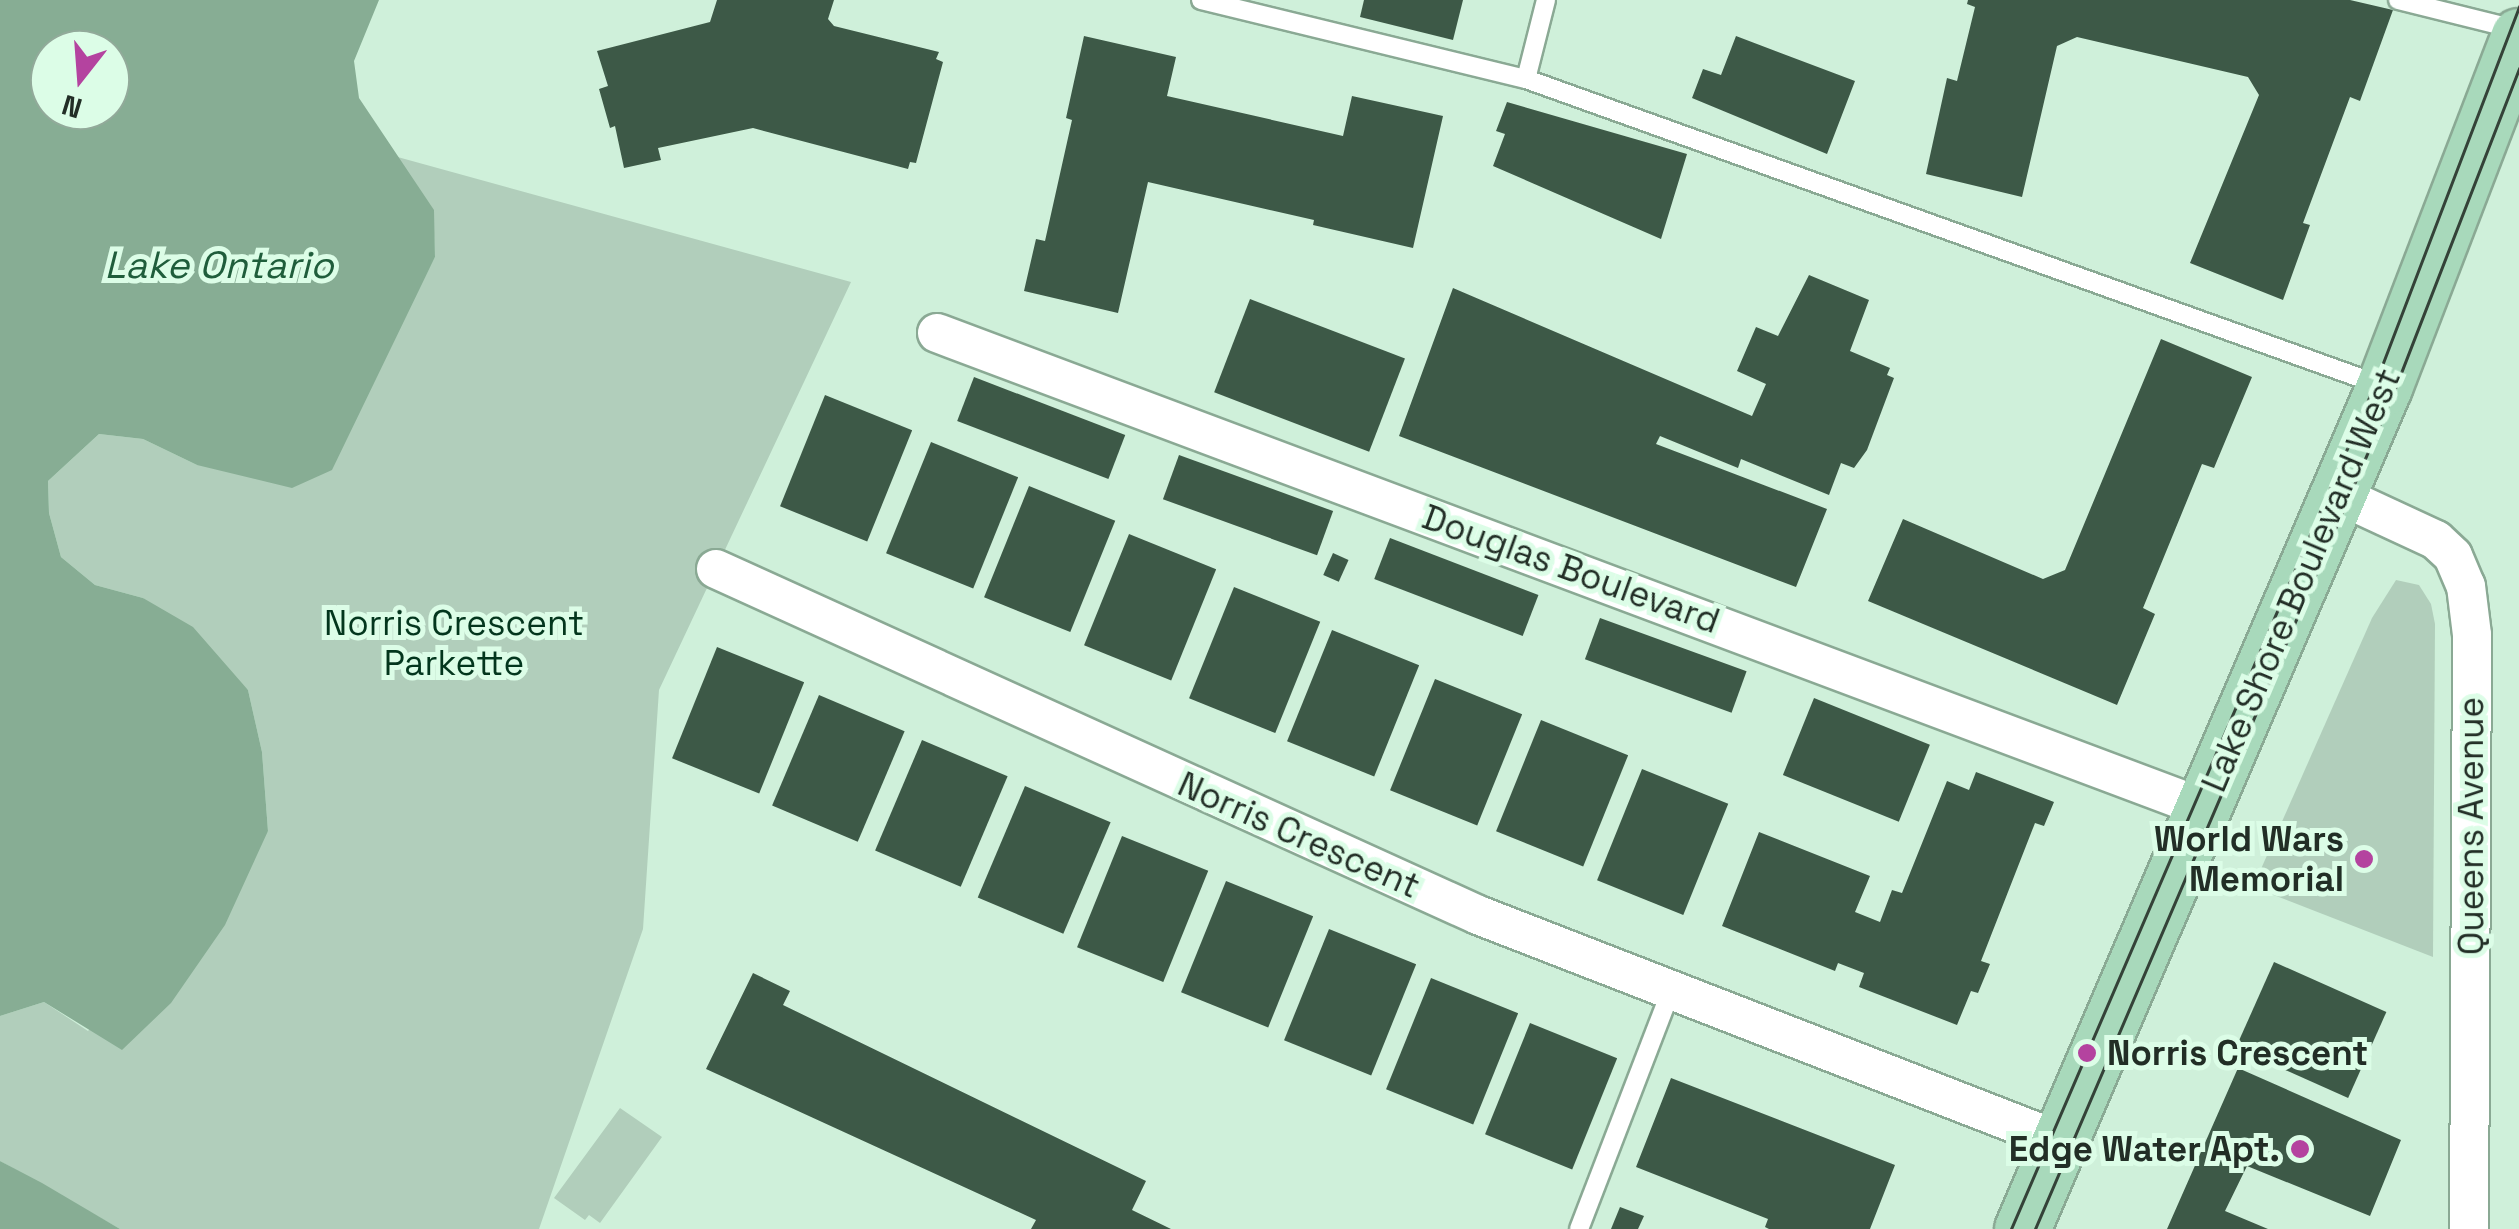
<!DOCTYPE html>
<html>
<head>
<meta charset="utf-8">
<style>
  body { margin:0 }
  #map { position:relative; width:2519px; height:1229px; overflow:hidden; background:#cff0da; font-family:"Space Grotesk",sans-serif }
  div>[style] { position:absolute }
  .green>* { inset:0; background:#b1cebb }
  .water>* { inset:0; background:#87ad94 }
  .building>* { inset:0; background:#3d5947; transform-origin:0 0 }
  .roads { filter:drop-shadow(2px 0 #8aa994) drop-shadow(-2px 0 #8aa994) drop-shadow(0 2px #8aa994) drop-shadow(0 -2px #8aa994) }
  .lane>* { height:18px; margin:-9px; padding:0 9px; transform-origin:9px; border-radius:9px; background:#fff }
  .street>* { height:38px; margin:-19px; padding:0 19px; transform-origin:19px; border-radius:19px; background:#fff }
  .primary>* { height:55px; margin:-27.5px; padding:0 27.5px; transform-origin:27.5px; border-radius:27.5px; background:#a8d9bb }
  .tram>* { height:2.5px; margin:-1.25px; padding:0 1.25px; transform-origin:1.25px; border-radius:1.25px; background:#344238 }
  .dots>* { width:28px; height:28px; translate:-50% -50%; box-sizing:border-box; border:5px solid #dcfde7; border-radius:50% }
  span { translate:-50% -50%; white-space:nowrap; text-align:center; line-height:1.15; -webkit-text-stroke:10px #dcfde7; paint-order:stroke }
  .street-label { font-size:35px; color:#222e26 }
  .park-label { font-size:35px; color:#03361d }
  .poi-label { font-size:35px; color:#222e26; font-weight:700 }
  .right { translate:-100% -50%; text-align:right }
  .left { translate:0 -50%; text-align:left }
  .water-label { font-size:38px; color:#1f5d3b; font-style:italic }
  .north { position:absolute; left:30px; top:30px; width:100px; height:100px; box-sizing:border-box; background:#dcfde7; border:2px solid #92aa9a; border-radius:50%; rotate:197deg; font-size:28px; font-weight:700; line-height:40px; text-align:center; color:#222e26 }
  .north::after { content:''; display:block; margin:auto; width:35px; height:45px; background:#b4439f; clip-path:polygon(50% 0,100% 100%,50% 72%,0 100%) }
</style>
</head>
<body>
<div id="map">
  <div class="green">
    <i style="clip-path:polygon(394px 156px,851px 282px,659px 690px,643px 929px,539px 1229px,120px 1229px,0 1161px,0 1016px,44px 1002px,88px 1031px,268px 831px,262px 752px,248px 690px,143px 598px,95px 585px,61px 557px,49px 513px,48px 481px,99px 434px,143px 439px,197px 465px,396px 333px,435px 257px,433px 210px)"></i>
    <i style="clip-path:polygon(2396px 580px,2419px 585px,2431px 604px,2435px 624px,2433px 957px,2253px 887px,2372px 618px)"></i>
    <i style="clip-path:polygon(620px 1108px,662px 1137px,600px 1223px,589px 1215px,585px 1220px,554px 1198px)"></i>
  </div>
  <div class="water">
    <i style="clip-path:polygon(evenodd,0 0,379px 0,354px 61px,359px 98px,434px 210px,435px 257px,332px 470px,292px 488px,197px 465px,143px 439px,99px 434px,48px 481px,49px 513px,61px 557px,95px 585px,143px 598px,193px 627px,248px 690px,262px 752px,268px 831px,225px 925px,171px 1003px,122px 1050px,44px 1002px,0 1016px,0 0,110px 50px,110px 110px,50px 110px,50px 50px,110px 50px)"></i>
    <i style="clip-path:polygon(0 1161px,42px 1183px,120px 1229px,0 1229px)"></i>
  </div>
  <div class="building">
    <i style="clip-path:polygon(717px 0,834px 0,828px 19px,834px 26px,939px 52px,936px 59px,943px 62px,916px 163px,910px 162px,908px 169px,753px 128px,658px 148px,661px 160px,624px 168px,615px 126px,610px 128px,599px 89px,608px 86px,597px 51px,710px 22px)"></i>
    <i style="clip-path:polygon(1364px 0,1463px 0,1453px 40px,1360px 17px)"></i>
    <i style="clip-path:polygon(1968px 0,2350px 0,2393px 10px,2360px 101px,2350px 97px,2303px 223px,2310px 225px,2283px 300px,2190px 263px,2259px 95px,2248px 77px,2077px 37px,2057px 46px,2022px 197px,1926px 174px,1947px 78px,1957px 81px,1975px 7px,1967px 4px)"></i>
    <i style="clip-path:polygon(1084px 36px,1176px 57px,1167px 96px,1343px 136px,1352px 96px,1443px 116px,1413px 248px,1313px 225px,1314px 220px,1148px 182px,1118px 313px,1024px 291px,1036px 239px,1045px 241px,1072px 120px,1066px 118px)"></i>
    <i style="clip-path:polygon(1736px 36px,1855px 81px,1827px 154px,1692px 98px,1703px 69px,1721px 75px)"></i>
    <i style="clip-path:polygon(1507px 102px,1687px 154px,1661px 239px,1493px 166px,1505px 134px,1496px 131px)"></i>
    <i style="clip-path:polygon(1809px 275px,1869px 300px,1850px 351px,1890px 368px,1887px 375px,1894px 378px,1867px 450px,1854px 468px,1841px 463px,1829px 495px,1741px 459px,1738px 468px,1660px 436px,1656px 444px,1827px 509px,1796px 587px,1399px 436px,1453px 288px,1752px 416px,1766px 384px,1737px 371px,1756px 327px,1778px 336px)"></i>
    <i style="left:1250px;top:299px;width:166px;height:100px;rotate:21deg"></i>
    <i style="clip-path:polygon(2161px 339px,2252px 377px,2214px 468px,2202px 464px,2143px 608px,2155px 614px,2117px 705px,1868px 601px,1903px 519px,2043px 579px,2065px 570px)"></i>
    <i style="left:974px;top:377px;width:162px;height:47px;rotate:21deg"></i>
    <i style="left:825px;top:395px;width:94px;height:120px;rotate:22deg"></i>
    <i style="left:931px;top:442px;width:94px;height:120px;rotate:22deg"></i>
    <i style="left:1179px;top:455px;width:164px;height:47px;rotate:20deg"></i>
    <i style="left:1029px;top:486px;width:93px;height:120px;rotate:22deg"></i>
    <i style="left:1129px;top:534px;width:94px;height:120px;rotate:22deg"></i>
    <i style="left:1390px;top:538px;width:159px;height:44px;rotate:21deg"></i>
    <i style="left:1333px;top:553px;width:17px;height:24px;rotate:24deg"></i>
    <i style="left:1234px;top:587px;width:93px;height:120px;rotate:22deg"></i>
    <i style="left:1600px;top:618px;width:156px;height:44px;rotate:20deg"></i>
    <i style="left:1332px;top:630px;width:94px;height:120px;rotate:22deg"></i>
    <i style="left:717px;top:647px;width:94px;height:120px;rotate:22deg"></i>
    <i style="left:1435px;top:679px;width:94px;height:120px;rotate:22deg"></i>
    <i style="left:819px;top:695px;width:93px;height:120px;rotate:23deg"></i>
    <i style="left:1814px;top:698px;width:125px;height:83px;rotate:22deg"></i>
    <i style="left:1541px;top:720px;width:94px;height:120px;rotate:22deg"></i>
    <i style="left:922px;top:740px;width:93px;height:120px;rotate:23deg"></i>
    <i style="left:1642px;top:769px;width:93px;height:120px;rotate:22deg"></i>
    <i style="clip-path:polygon(1976px 772px,2054px 802px,2044px 826px,2035px 823px,1981px 961px,1990px 964px,1978px 993px,1971px 991px,1957px 1025px,1859px 987px,1864px 973px,1838px 963px,1835px 971px,1722px 926px,1759px 832px,1870px 876px,1855px 912px,1880px 922px,1892px 890px,1902px 893px,1947px 781px,1969px 790px)"></i>
    <i style="left:1025px;top:786px;width:93px;height:121px;rotate:23deg"></i>
    <i style="left:1122px;top:836px;width:93px;height:120px;rotate:22deg"></i>
    <i style="left:1226px;top:881px;width:94px;height:120px;rotate:22deg"></i>
    <i style="left:1329px;top:929px;width:94px;height:120px;rotate:22deg"></i>
    <i style="left:2274px;top:962px;width:123px;height:94px;rotate:24deg"></i>
    <i style="clip-path:polygon(753px 973px,790px 991px,783px 1005px,1146px 1181px,1132px 1210px,1171px 1229px,1031px 1229px,1036px 1220px,706px 1069px)"></i>
    <i style="left:1431px;top:978px;width:94px;height:120px;rotate:22deg"></i>
    <i style="left:1530px;top:1023px;width:94px;height:120px;rotate:22deg"></i>
    <i style="clip-path:polygon(2238px 1068px,2401px 1140px,2370px 1216px,2247px 1166px,2225px 1211px,2268px 1229px,2167px 1229px)"></i>
    <i style="clip-path:polygon(1671px 1078px,1895px 1165px,1870px 1229px,1769px 1229px,1765px 1227px,1768px 1219px,1636px 1167px)"></i>
    <i style="clip-path:polygon(1620px 1207px,1644px 1216px,1638px 1229px,1611px 1229px)"></i>
  </div>
  <div class="roads">
    <div class="lane">
      <i style="left:1201px;top:0;width:334px;rotate:13.7deg"></i>
      <i style="left:1546px;top:0;width:81px;rotate:104.2deg"></i>
      <i style="left:1526px;top:79px;width:907px;rotate:19.71deg"></i>
      <i style="left:2398px;top:0;width:125px;rotate:13.9deg"></i>
      <i style="left:1579px;top:1229px;width:253px;rotate:-68.9deg"></i>
    </div>
    <div class="street">
      <i style="left:937px;top:333px;width:1353px;rotate:20.55deg"></i>
      <i style="left:2339px;top:495px;width:107px;rotate:24.9deg"></i>
      <i style="left:2436px;top:540px;width:23px;rotate:43deg"></i>
      <i style="left:2453px;top:556px;width:33px;rotate:67deg"></i>
      <i style="left:2466px;top:586px;width:49px;rotate:83deg"></i>
      <i style="left:2472px;top:635px;width:594px;rotate:90.29deg"></i>
      <i style="left:716px;top:569px;width:837px;rotate:24.42deg"></i>
      <i style="left:1478px;top:915px;width:624px;rotate:21.22deg"></i>
    </div>
    <div class="primary">
      <i style="left:2022px;top:1229px;width:917px;rotate:-66.74deg"></i>
      <i style="left:2384px;top:387px;width:376px;rotate:-69deg"></i>
    </div>
  </div>
  <div class="tram">
    <i style="left:2011px;top:1229px;width:920px;rotate:-66.7deg"></i>
    <i style="left:2375px;top:384px;width:404px;rotate:-69.1deg"></i>
    <i style="left:2035px;top:1229px;width:912px;rotate:-66.81deg"></i>
    <i style="left:2394px;top:391px;width:346px;rotate:-68.8deg"></i>
  </div>
  <div class="dots">
    <i style="left:2364px;top:859px;background:#b4439f"></i>
    <i style="left:2087px;top:1053px;background:#b4439f"></i>
    <i style="left:2300px;top:1149px;background:#b4439f"></i>
  </div>
  <div class="street-label">
    <span style="left:1571px;top:569px;rotate:20deg">Douglas Boulevard</span>
    <span style="left:2301px;top:580px;rotate:-67deg">Lake Shore Boulevard West</span>
    <span style="left:2471px;top:826px;rotate:-90deg">Queens Avenue</span>
    <span style="left:1299px;top:835px;rotate:24deg">Norris Crescent</span>
  </div>
  <div class="park-label">
    <span style="left:454px;top:643px">Norris Crescent<br>Parkette</span>
  </div>
  <div class="poi-label">
    <span class="right" style="left:2344px;top:859px">World Wars<br>Memorial</span>
    <span class="left" style="left:2107px;top:1053px">Norris Crescent</span>
    <span class="right" style="left:2280px;top:1149px">Edge Water Apt.</span>
  </div>
  <div class="water-label">
    <span style="left:219px;top:266px">Lake Ontario</span>
  </div>
  <div class="north">N</div>
</div>
</body>
</html>
